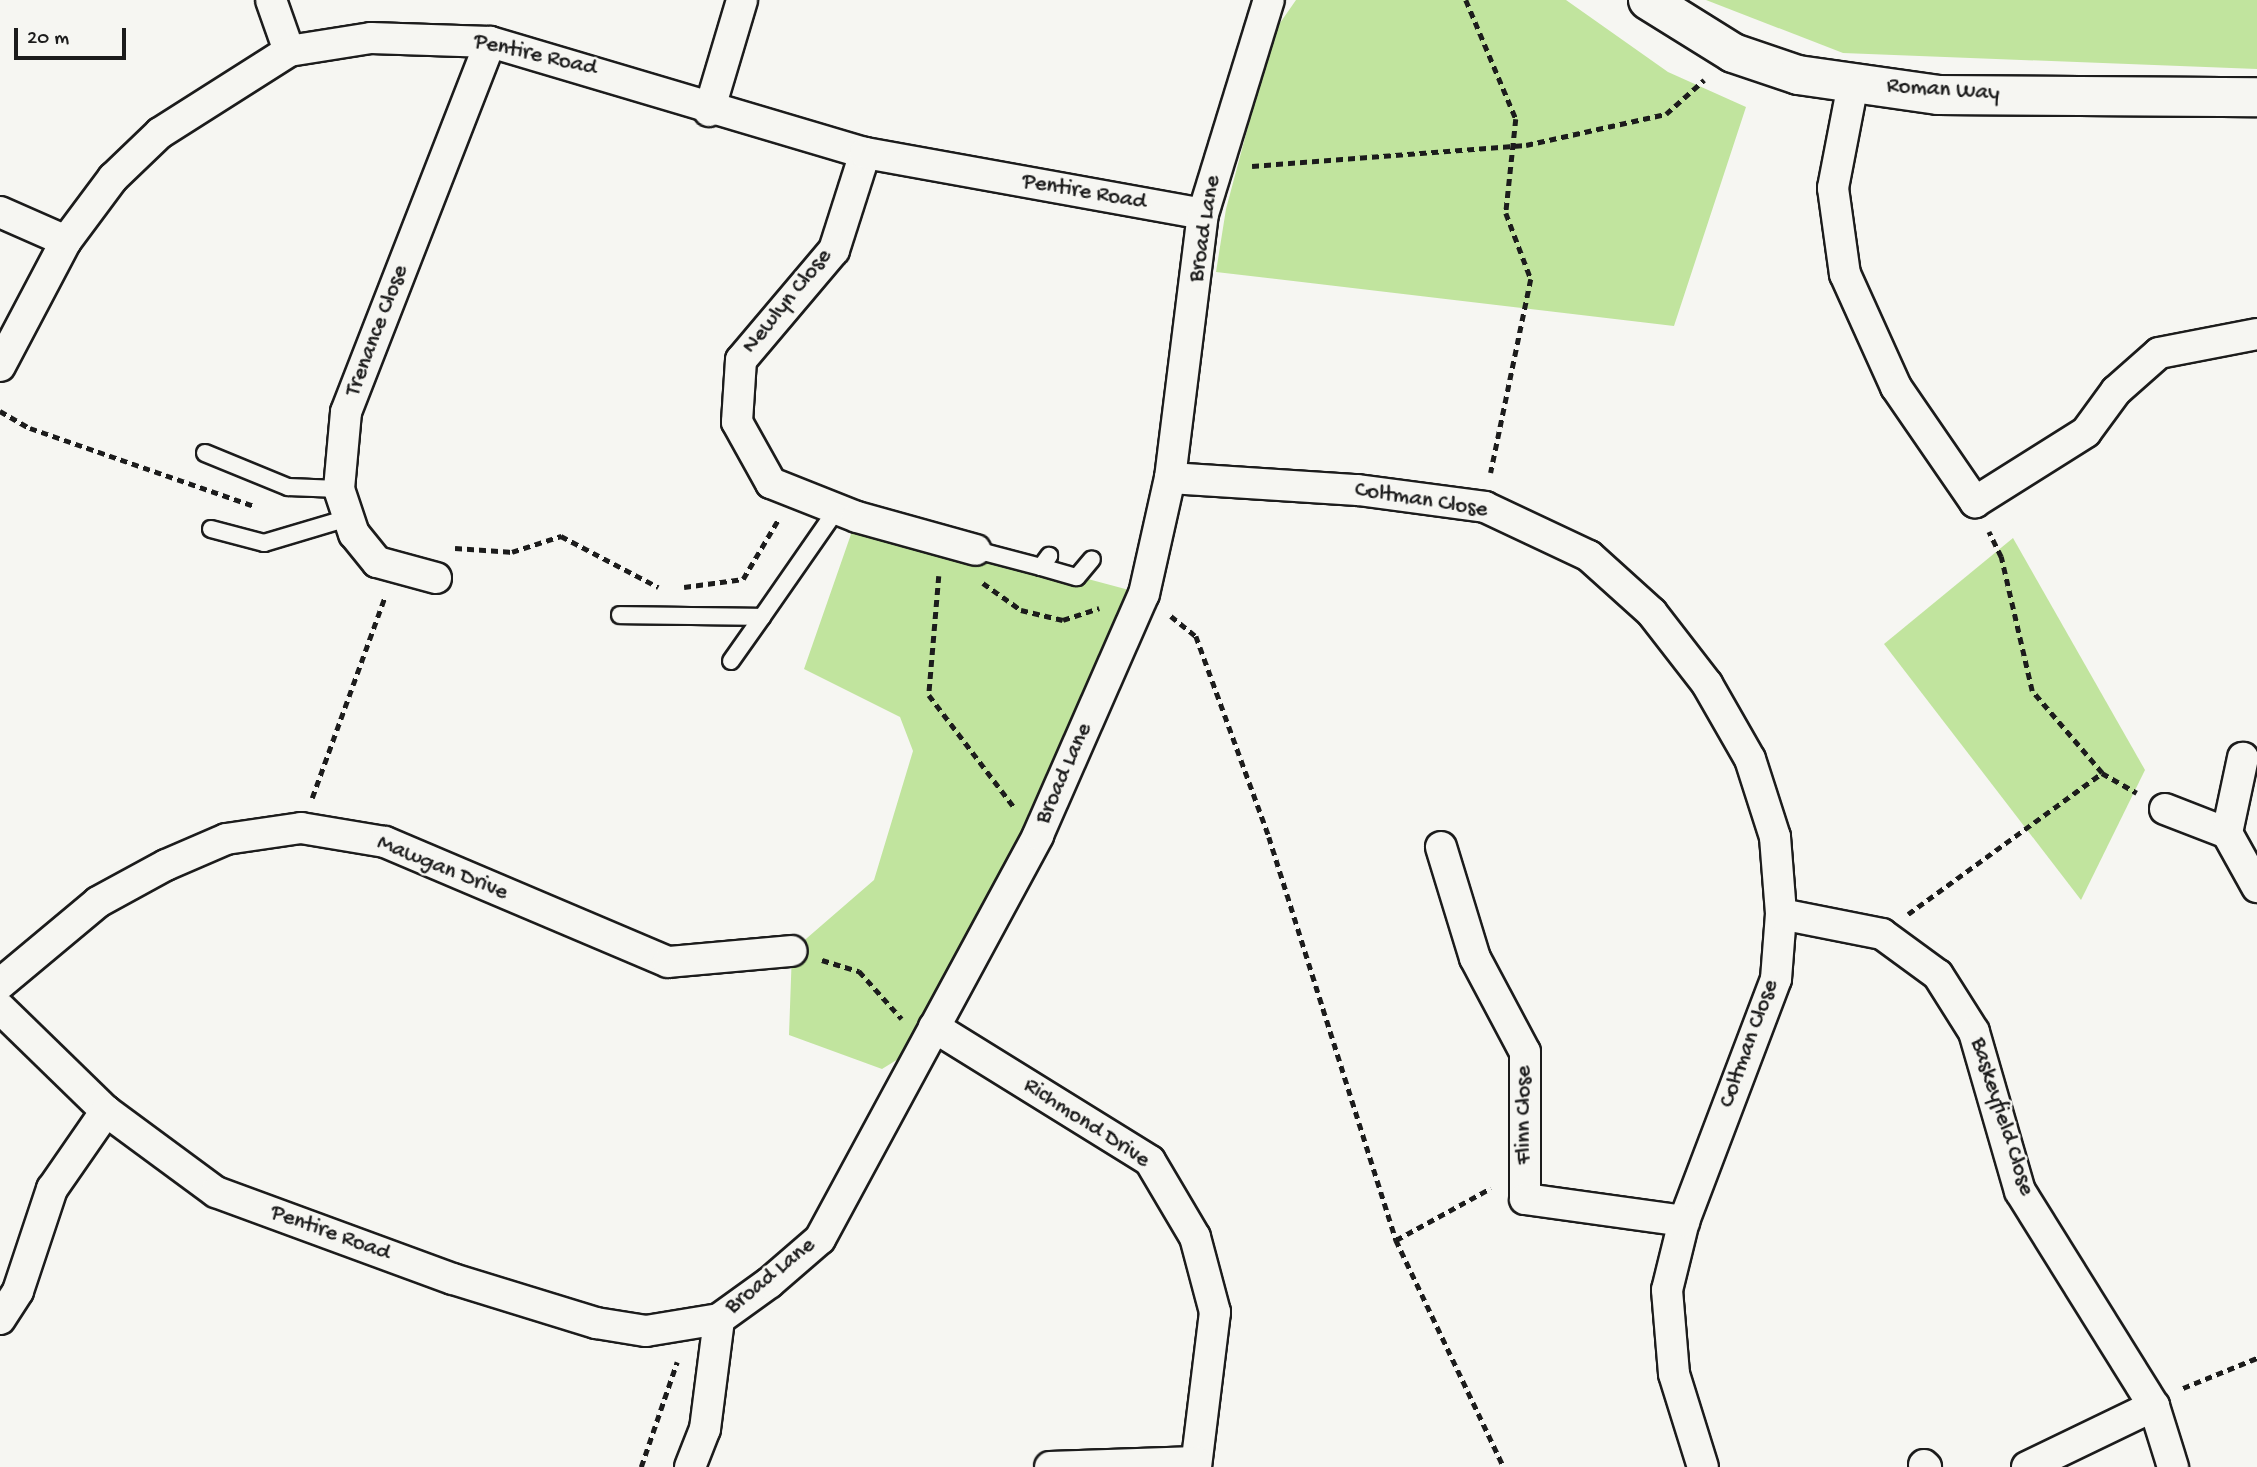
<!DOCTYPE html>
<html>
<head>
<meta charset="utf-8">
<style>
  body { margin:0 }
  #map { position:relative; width:2257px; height:1467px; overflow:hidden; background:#f6f6f2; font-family:"Gochi Hand",sans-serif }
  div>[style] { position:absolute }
  .green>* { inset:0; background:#c1e49e }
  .path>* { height:4.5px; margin-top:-2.25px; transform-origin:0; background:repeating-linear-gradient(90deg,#1c1c1c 0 7px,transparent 0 12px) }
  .roads { filter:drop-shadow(2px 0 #1c1c1c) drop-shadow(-2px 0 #1c1c1c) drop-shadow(0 2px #1c1c1c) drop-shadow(0 -2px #1c1c1c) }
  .lane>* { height:16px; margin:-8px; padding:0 8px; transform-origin:8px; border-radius:8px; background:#f6f6f2 }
  .street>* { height:30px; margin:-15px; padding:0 15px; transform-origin:15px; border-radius:15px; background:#f6f6f2 }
  .secondary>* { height:38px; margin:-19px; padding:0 19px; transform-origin:19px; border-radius:19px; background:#f6f6f2 }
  span { translate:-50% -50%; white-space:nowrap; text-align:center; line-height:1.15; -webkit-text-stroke:5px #f6f6f2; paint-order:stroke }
  .street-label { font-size:23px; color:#1c1c1c }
  .scale { position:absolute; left:14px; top:28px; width:112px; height:32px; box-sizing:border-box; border:4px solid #1c1c1c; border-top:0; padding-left:9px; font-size:21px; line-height:24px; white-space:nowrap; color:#1c1c1c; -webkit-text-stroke:5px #f6f6f2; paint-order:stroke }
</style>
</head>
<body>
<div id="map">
  <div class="green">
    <i style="clip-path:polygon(1296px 0,1566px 0,1668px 72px,1746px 107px,1674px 326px,1216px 272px,1226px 209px,1273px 33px)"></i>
    <i style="clip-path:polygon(1706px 0,2257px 0,2257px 69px,1843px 53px)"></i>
    <i style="clip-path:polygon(857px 517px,1144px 594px,924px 1043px,882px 1069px,789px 1035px,792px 951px,874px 880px,913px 751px,900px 717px,804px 669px)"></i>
    <i style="clip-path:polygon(2013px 538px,2145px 770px,2081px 900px,1884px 644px)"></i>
  </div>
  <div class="path">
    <i style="left:1466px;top:0;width:129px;rotate:67.2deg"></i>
    <i style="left:1516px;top:119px;width:95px;rotate:96.1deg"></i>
    <i style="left:1506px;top:213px;width:71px;rotate:69.3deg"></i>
    <i style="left:1531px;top:279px;width:198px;rotate:101.7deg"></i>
    <i style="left:1252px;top:166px;width:275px;rotate:-4.4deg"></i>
    <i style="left:1526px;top:145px;width:143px;rotate:-12.5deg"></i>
    <i style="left:1666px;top:114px;width:51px;rotate:-41.8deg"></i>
    <i style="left:0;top:411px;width:34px;rotate:30deg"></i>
    <i style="left:30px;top:428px;width:237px;rotate:19.2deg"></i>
    <i style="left:455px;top:548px;width:57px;rotate:4deg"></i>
    <i style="left:512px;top:552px;width:52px;rotate:-18.1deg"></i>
    <i style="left:561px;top:536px;width:110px;rotate:27.7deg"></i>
    <i style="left:939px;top:576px;width:119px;rotate:94.8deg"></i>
    <i style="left:929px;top:695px;width:141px;rotate:52.8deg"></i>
    <i style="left:983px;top:583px;width:47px;rotate:35.4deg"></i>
    <i style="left:1021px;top:610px;width:43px;rotate:13.4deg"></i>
    <i style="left:1063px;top:620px;width:38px;rotate:-18deg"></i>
    <i style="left:684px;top:587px;width:60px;rotate:-7.7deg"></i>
    <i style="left:743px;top:579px;width:69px;rotate:-59.3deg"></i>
    <i style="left:1171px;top:616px;width:32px;rotate:39deg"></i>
    <i style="left:1196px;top:636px;width:214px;rotate:70deg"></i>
    <i style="left:1269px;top:837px;width:423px;rotate:72.5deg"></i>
    <i style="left:1396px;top:1240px;width:251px;rotate:64.6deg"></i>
    <i style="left:2102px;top:773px;width:40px;rotate:29.7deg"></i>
    <i style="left:312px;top:798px;width:212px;rotate:-70.1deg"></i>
    <i style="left:1908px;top:914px;width:240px;rotate:-36deg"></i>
    <i style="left:2102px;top:773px;width:108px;rotate:-130.5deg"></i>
    <i style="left:2032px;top:691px;width:138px;rotate:-103deg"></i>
    <i style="left:2001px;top:557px;width:28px;rotate:-116deg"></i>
    <i style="left:822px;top:960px;width:39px;rotate:17deg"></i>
    <i style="left:859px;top:971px;width:64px;rotate:48.1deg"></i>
    <i style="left:1396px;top:1240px;width:108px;rotate:-28.7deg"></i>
    <i style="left:2183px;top:1388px;width:80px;rotate:-22.1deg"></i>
    <i style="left:641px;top:1467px;width:111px;rotate:-71.1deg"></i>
  </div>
  <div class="roads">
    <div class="lane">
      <i style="left:205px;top:453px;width:90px;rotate:22.3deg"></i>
      <i style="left:288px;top:487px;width:51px;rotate:2.2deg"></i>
      <i style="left:211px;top:529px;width:55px;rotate:14.8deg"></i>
      <i style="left:264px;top:543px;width:88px;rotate:-16.6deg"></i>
      <i style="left:976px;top:550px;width:67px;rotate:14.7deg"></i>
      <i style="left:1041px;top:567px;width:14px;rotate:-54deg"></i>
      <i style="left:1041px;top:567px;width:37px;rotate:16deg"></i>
      <i style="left:1077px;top:577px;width:23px;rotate:-50deg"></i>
      <i style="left:620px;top:615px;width:142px;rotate:0.8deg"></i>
      <i style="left:762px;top:617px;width:131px;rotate:-55.2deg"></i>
      <i style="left:731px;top:661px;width:54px;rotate:-54.8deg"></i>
    </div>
    <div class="street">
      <i style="left:271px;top:0;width:54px;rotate:70.6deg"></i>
      <i style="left:1853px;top:84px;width:106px;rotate:100.9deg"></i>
      <i style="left:1833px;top:188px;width:87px;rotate:82.1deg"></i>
      <i style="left:1845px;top:274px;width:124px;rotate:65.7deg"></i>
      <i style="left:1896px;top:387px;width:140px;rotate:55.5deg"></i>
      <i style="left:1975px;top:502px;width:131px;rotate:-32.2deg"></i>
      <i style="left:2086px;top:432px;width:51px;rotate:-53.8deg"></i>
      <i style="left:2116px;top:391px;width:57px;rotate:-41.5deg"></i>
      <i style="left:2159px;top:353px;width:100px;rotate:-11deg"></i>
      <i style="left:709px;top:111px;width:116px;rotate:-73.4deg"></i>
      <i style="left:865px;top:153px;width:102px;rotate:107.7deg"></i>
      <i style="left:834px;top:250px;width:144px;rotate:130.2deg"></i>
      <i style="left:741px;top:360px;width:62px;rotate:93.7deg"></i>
      <i style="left:737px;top:422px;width:70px;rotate:60.9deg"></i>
      <i style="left:771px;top:483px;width:92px;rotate:21.6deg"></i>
      <i style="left:857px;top:517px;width:123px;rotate:15.5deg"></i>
      <i style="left:0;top:212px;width:72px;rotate:23.7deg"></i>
      <i style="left:0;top:366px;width:141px;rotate:-62.2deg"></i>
      <i style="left:66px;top:241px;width:79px;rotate:-53.3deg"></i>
      <i style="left:113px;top:178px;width:65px;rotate:-43.8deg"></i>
      <i style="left:160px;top:133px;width:153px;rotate:-32.4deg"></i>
      <i style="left:289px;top:51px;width:83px;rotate:-9deg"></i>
      <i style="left:371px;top:38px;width:119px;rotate:1.9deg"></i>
      <i style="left:490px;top:42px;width:391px;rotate:16.5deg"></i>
      <i style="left:865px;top:153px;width:343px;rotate:10.2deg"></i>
      <i style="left:1170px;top:478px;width:188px;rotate:3.7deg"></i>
      <i style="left:1358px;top:490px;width:128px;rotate:7.6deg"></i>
      <i style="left:1485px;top:507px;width:115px;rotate:25.2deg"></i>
      <i style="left:1589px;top:556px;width:85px;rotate:42.1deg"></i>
      <i style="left:1652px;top:613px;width:90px;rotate:52.2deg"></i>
      <i style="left:1707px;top:684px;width:86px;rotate:60.2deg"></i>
      <i style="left:1750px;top:759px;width:82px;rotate:72.2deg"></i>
      <i style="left:1775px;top:837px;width:77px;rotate:85.5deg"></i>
      <i style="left:1781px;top:914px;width:65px;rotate:94.4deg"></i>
      <i style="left:1776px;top:979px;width:259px;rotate:110.8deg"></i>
      <i style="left:1684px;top:1221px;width:71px;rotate:103.8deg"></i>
      <i style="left:1667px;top:1290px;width:84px;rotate:85.2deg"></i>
      <i style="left:1674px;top:1374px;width:97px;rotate:72.7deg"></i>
      <i style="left:436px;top:578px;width:61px;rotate:-164.8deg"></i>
      <i style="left:377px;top:562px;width:36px;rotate:-129deg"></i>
      <i style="left:354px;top:534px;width:47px;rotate:-108.4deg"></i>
      <i style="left:339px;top:489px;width:77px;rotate:-84.8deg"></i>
      <i style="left:346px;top:412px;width:397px;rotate:-68.7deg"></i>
      <i style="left:2165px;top:809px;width:66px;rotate:21.2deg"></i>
      <i style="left:2227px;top:833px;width:77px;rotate:-78deg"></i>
      <i style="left:2227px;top:833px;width:62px;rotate:60.9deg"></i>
      <i style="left:1441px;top:847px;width:116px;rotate:73deg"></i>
      <i style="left:1475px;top:958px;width:106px;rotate:62deg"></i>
      <i style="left:1525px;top:1052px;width:147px;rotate:90deg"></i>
      <i style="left:1525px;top:1199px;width:161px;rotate:7.9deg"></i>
      <i style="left:1781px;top:914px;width:103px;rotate:11.2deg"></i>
      <i style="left:1882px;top:934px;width:69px;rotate:36.2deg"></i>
      <i style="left:1938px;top:975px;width:67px;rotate:57.7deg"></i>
      <i style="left:1974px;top:1032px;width:166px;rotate:73.9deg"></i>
      <i style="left:2020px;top:1191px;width:253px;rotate:58.1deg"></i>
      <i style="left:2154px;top:1406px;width:64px;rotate:72.7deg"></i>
      <i style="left:0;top:984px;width:128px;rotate:-39.9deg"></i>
      <i style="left:98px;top:902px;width:77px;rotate:-28.6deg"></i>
      <i style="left:166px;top:865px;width:65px;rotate:-23.4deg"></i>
      <i style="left:226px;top:839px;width:76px;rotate:-8.3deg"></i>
      <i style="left:301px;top:828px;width:85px;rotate:9.5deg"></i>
      <i style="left:385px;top:842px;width:307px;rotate:23deg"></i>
      <i style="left:668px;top:962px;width:124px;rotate:-5.1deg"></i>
      <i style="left:0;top:1008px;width:148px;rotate:44.2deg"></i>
      <i style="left:106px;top:1111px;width:137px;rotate:36.4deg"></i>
      <i style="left:216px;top:1192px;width:252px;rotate:20.2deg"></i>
      <i style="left:453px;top:1279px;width:150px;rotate:17.1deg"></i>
      <i style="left:596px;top:1323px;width:51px;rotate:9.1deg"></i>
      <i style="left:646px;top:1331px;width:74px;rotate:-9.3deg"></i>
      <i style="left:719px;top:1319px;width:62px;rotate:-35.8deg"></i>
      <i style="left:769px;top:1283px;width:67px;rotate:-40.8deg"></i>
      <i style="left:820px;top:1239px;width:459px;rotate:-61.6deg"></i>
      <i style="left:1038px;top:835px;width:263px;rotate:-66.3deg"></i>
      <i style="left:1144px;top:594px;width:119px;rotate:-77.4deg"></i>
      <i style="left:1170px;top:478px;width:266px;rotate:-82.9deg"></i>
      <i style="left:1203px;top:214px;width:224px;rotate:-72.9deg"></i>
      <i style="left:934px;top:1027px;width:254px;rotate:31.8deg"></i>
      <i style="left:1150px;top:1161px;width:88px;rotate:59.4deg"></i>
      <i style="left:1195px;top:1237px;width:78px;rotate:75.1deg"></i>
      <i style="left:1215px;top:1312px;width:156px;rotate:97deg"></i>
      <i style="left:0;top:1319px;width:33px;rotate:-57deg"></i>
      <i style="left:18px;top:1291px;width:108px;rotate:-71.6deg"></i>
      <i style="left:52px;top:1189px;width:95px;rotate:-55.3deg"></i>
      <i style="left:1924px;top:1465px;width:3px;rotate:45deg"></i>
      <i style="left:690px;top:1467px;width:41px;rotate:-68.5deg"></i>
      <i style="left:705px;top:1429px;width:111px;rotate:-82.7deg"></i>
      <i style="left:1050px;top:1467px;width:146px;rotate:-2deg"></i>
      <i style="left:2027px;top:1467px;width:141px;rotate:-25.7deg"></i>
    </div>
    <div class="secondary">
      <i style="left:1648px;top:0;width:100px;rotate:31.9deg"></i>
      <i style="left:1733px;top:53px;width:69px;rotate:18.7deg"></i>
      <i style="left:1798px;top:75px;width:141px;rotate:8.1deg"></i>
      <i style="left:1938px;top:95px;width:319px;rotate:0.4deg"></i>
    </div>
  </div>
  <div class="street-label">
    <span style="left:535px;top:56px;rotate:13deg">Pentire Road</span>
    <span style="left:1943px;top:91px;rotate:4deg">Roman Way</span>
    <span style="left:1084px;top:193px;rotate:10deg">Pentire Road</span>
    <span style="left:1206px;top:229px;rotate:-81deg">Broad Lane</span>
    <span style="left:788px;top:302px;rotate:-51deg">Newlyn Close</span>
    <span style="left:378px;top:331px;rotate:-69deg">Trenance Close</span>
    <span style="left:1421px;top:501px;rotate:9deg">Coltman Close</span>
    <span style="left:1065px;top:774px;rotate:-66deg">Broad Lane</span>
    <span style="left:442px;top:869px;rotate:22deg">Mawgan Drive</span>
    <span style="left:1750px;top:1044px;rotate:-70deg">Coltman Close</span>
    <span style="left:1525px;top:1115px;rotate:-90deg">Flinn Close</span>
    <span style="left:2001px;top:1117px;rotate:72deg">Baskeyfield Close</span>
    <span style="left:1086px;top:1124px;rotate:33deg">Richmond Drive</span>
    <span style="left:330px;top:1234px;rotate:20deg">Pentire Road</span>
    <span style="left:771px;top:1277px;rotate:-39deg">Broad Lane</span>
  </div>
  <div class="scale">20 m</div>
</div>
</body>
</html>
